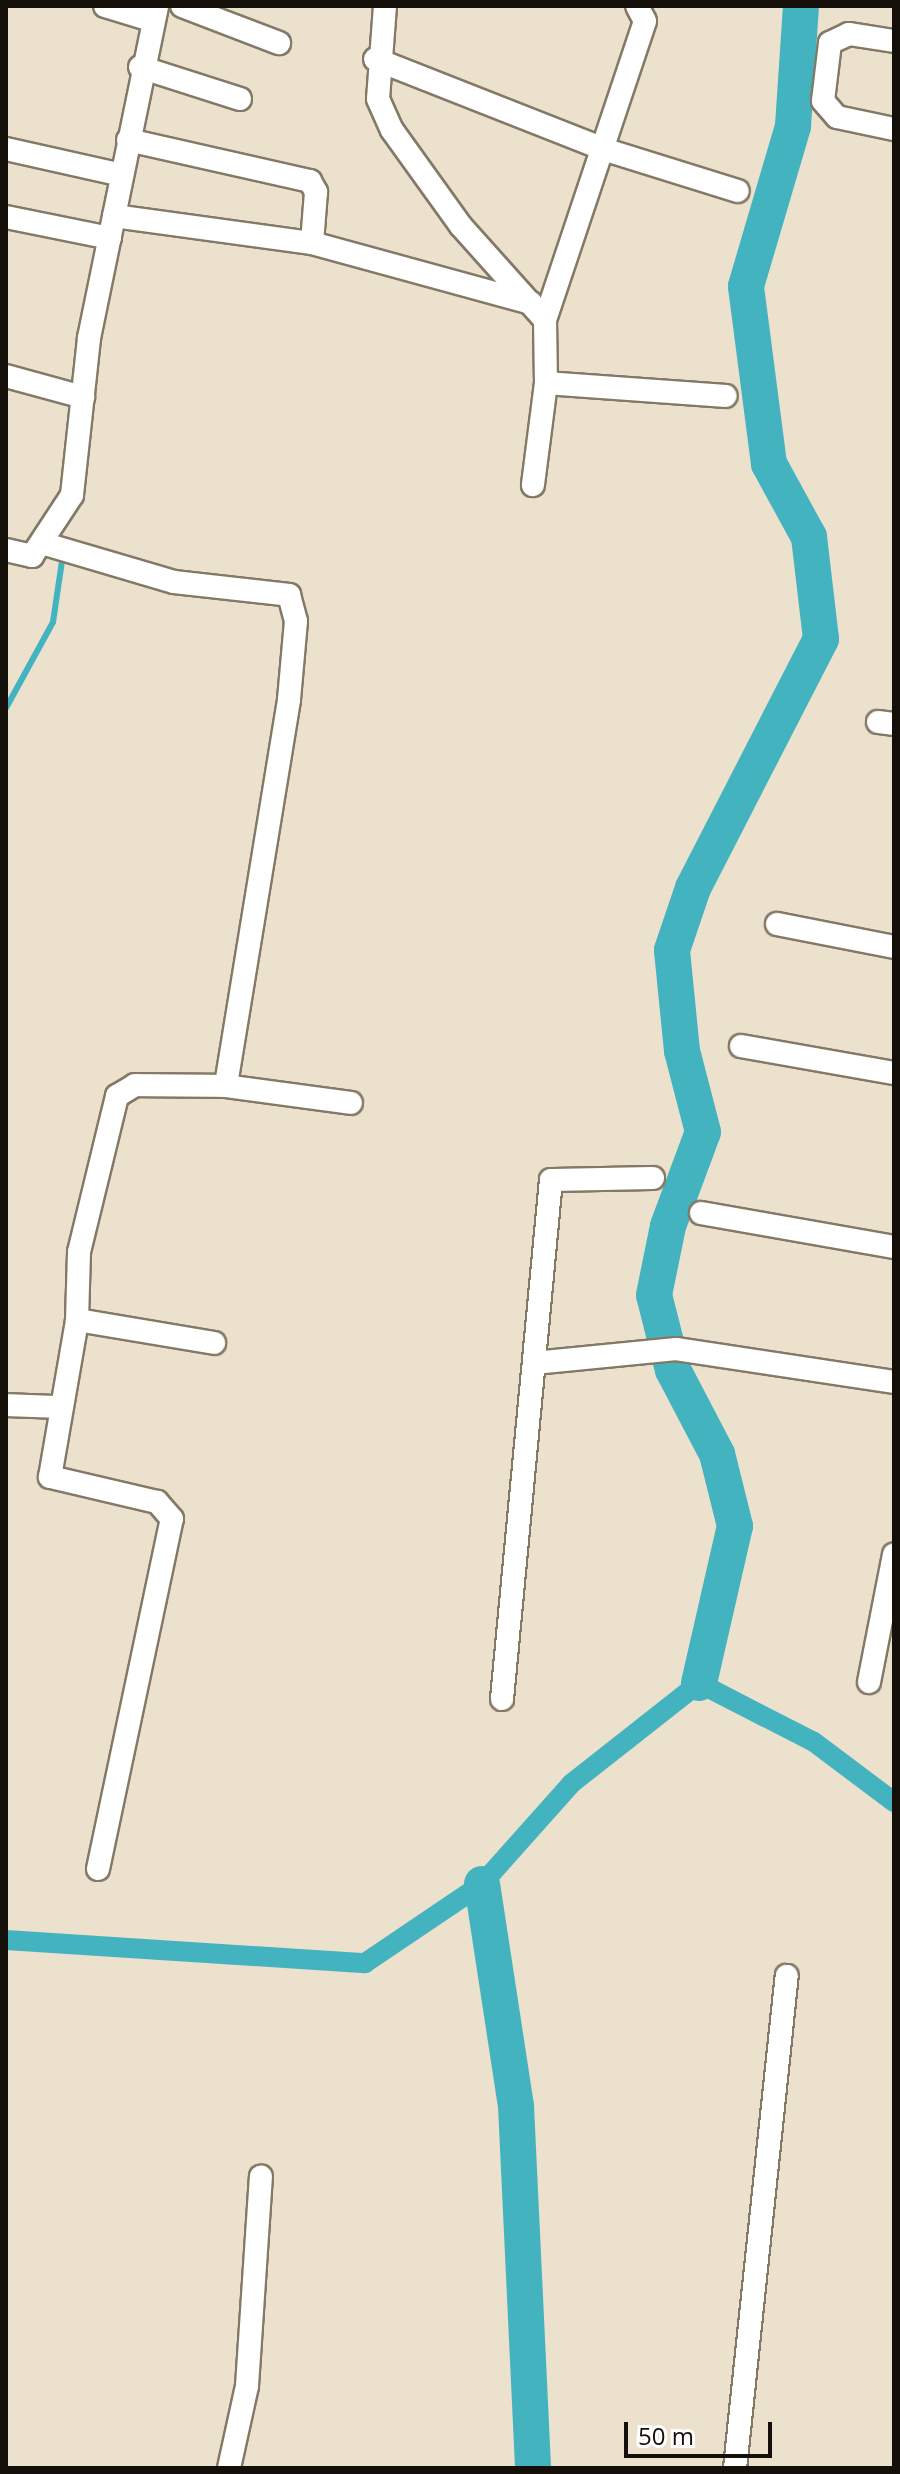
<!DOCTYPE html>
<html>
<head>
<meta charset="utf-8">
<style>
  body { margin:0 }
  #map { position:relative; width:900px; height:2474px; overflow:hidden; background:#ece1cd; font-family:"Open Sans",sans-serif }
  div>[style] { position:absolute }
  .stream>* { height:6px; margin:-3px; padding:0 3px; transform-origin:3px; border-radius:3px; background:#44b3c0 }
  .canal>* { height:20px; margin:-10px; padding:0 10px; transform-origin:10px; border-radius:10px; background:#44b3c0 }
  .river>* { height:36px; margin:-18px; padding:0 18px; transform-origin:18px; border-radius:18px; background:#44b3c0 }
  .roads { filter:drop-shadow(2px 0 #837967) drop-shadow(-2px 0 #837967) drop-shadow(0 2px #837967) drop-shadow(0 -2px #837967) }
  .street>* { height:22px; margin:-11px; padding:0 11px; transform-origin:11px; border-radius:11px; background:#fff }
  span { translate:-50% -50%; white-space:nowrap; text-align:center; line-height:1.15; -webkit-text-stroke:6px #fff; paint-order:stroke }
  .frame { position:absolute; inset:0; border:8px solid #141009; pointer-events:none }
  .scale { position:absolute; left:624px; top:2422px; width:148px; height:36px; box-sizing:border-box; border:4px solid #141009; border-top:0; padding-left:10px; font-size:24px; line-height:28px; white-space:nowrap; color:#141009; -webkit-text-stroke:6px #fff; paint-order:stroke }
</style>
</head>
<body>
<div id="map">
  <div class="stream">
    <i style="left:6px;top:708px;width:98px;rotate:-61.3deg"></i>
    <i style="left:53px;top:622px;width:62px;rotate:-81.6deg"></i>
  </div>
  <div class="canal">
    <i style="left:6px;top:1940px;width:360px;rotate:3.7deg"></i>
    <i style="left:365px;top:1963px;width:141px;rotate:-34deg"></i>
    <i style="left:482px;top:1884px;width:135px;rotate:-48.3deg"></i>
    <i style="left:572px;top:1783px;width:162px;rotate:-38.2deg"></i>
    <i style="left:699px;top:1683px;width:129px;rotate:27.2deg"></i>
    <i style="left:814px;top:1742px;width:100px;rotate:36.9deg"></i>
  </div>
  <div class="river">
    <i style="left:699px;top:1683px;width:161px;rotate:-77.1deg"></i>
    <i style="left:735px;top:1526px;width:74px;rotate:-104deg"></i>
    <i style="left:717px;top:1454px;width:95px;rotate:-117.6deg"></i>
    <i style="left:673px;top:1370px;width:77px;rotate:-104.2deg"></i>
    <i style="left:654px;top:1295px;width:70px;rotate:-78.5deg"></i>
    <i style="left:668px;top:1226px;width:100px;rotate:-69.6deg"></i>
    <i style="left:703px;top:1132px;width:84px;rotate:-104.5deg"></i>
    <i style="left:682px;top:1051px;width:101px;rotate:-95.7deg"></i>
    <i style="left:672px;top:950px;width:65px;rotate:-71.3deg"></i>
    <i style="left:693px;top:888px;width:280px;rotate:-62.8deg"></i>
    <i style="left:821px;top:639px;width:103px;rotate:-96.7deg"></i>
    <i style="left:809px;top:537px;width:83px;rotate:-118.7deg"></i>
    <i style="left:769px;top:464px;width:179px;rotate:-97.4deg"></i>
    <i style="left:746px;top:286px;width:167px;rotate:-73.6deg"></i>
    <i style="left:793px;top:126px;width:120px;rotate:-86.2deg"></i>
    <i style="left:482px;top:1884px;width:225px;rotate:81.3deg"></i>
    <i style="left:516px;top:2106px;width:362px;rotate:87.3deg"></i>
  </div>
  <div class="roads">
    <div class="street">
      <i style="left:105px;top:6px;width:48px;rotate:16.9deg"></i>
      <i style="left:182px;top:6px;width:104px;rotate:20.9deg"></i>
      <i style="left:385px;top:6px;width:93px;rotate:94.3deg"></i>
      <i style="left:378px;top:99px;width:34px;rotate:66deg"></i>
      <i style="left:392px;top:130px;width:118px;rotate:54.3deg"></i>
      <i style="left:461px;top:226px;width:126px;rotate:48.2deg"></i>
      <i style="left:545px;top:320px;width:63px;rotate:89.1deg"></i>
      <i style="left:546px;top:383px;width:103px;rotate:97.3deg"></i>
      <i style="left:894px;top:41px;width:46px;rotate:-171.2deg"></i>
      <i style="left:849px;top:34px;width:21px;rotate:155deg"></i>
      <i style="left:830px;top:43px;width:58px;rotate:96.9deg"></i>
      <i style="left:823px;top:101px;width:21px;rotate:49deg"></i>
      <i style="left:837px;top:117px;width:58px;rotate:11.9deg"></i>
      <i style="left:375px;top:59px;width:245px;rotate:21.5deg"></i>
      <i style="left:603px;top:149px;width:141px;rotate:17.3deg"></i>
      <i style="left:140px;top:67px;width:105px;rotate:17.7deg"></i>
      <i style="left:128px;top:140px;width:187px;rotate:12.7deg"></i>
      <i style="left:310px;top:181px;width:13px;rotate:61deg"></i>
      <i style="left:316px;top:192px;width:51px;rotate:94.5deg"></i>
      <i style="left:6px;top:149px;width:119px;rotate:12.6deg"></i>
      <i style="left:114px;top:216px;width:200px;rotate:7.8deg"></i>
      <i style="left:312px;top:243px;width:227px;rotate:15.3deg"></i>
      <i style="left:6px;top:217px;width:106px;rotate:11.4deg"></i>
      <i style="left:545px;top:320px;width:315px;rotate:-71.5deg"></i>
      <i style="left:645px;top:21px;width:17px;rotate:-118deg"></i>
      <i style="left:6px;top:376px;width:80px;rotate:15.3deg"></i>
      <i style="left:546px;top:383px;width:180px;rotate:4.1deg"></i>
      <i style="left:45px;top:544px;width:134px;rotate:16.4deg"></i>
      <i style="left:174px;top:582px;width:116px;rotate:6.4deg"></i>
      <i style="left:289px;top:595px;width:27px;rotate:75deg"></i>
      <i style="left:296px;top:621px;width:79px;rotate:95.1deg"></i>
      <i style="left:289px;top:700px;width:391px;rotate:99.3deg"></i>
      <i style="left:226px;top:1086px;width:126px;rotate:7.7deg"></i>
      <i style="left:6px;top:550px;width:27px;rotate:13deg"></i>
      <i style="left:32px;top:556px;width:73px;rotate:-56.7deg"></i>
      <i style="left:72px;top:495px;width:158px;rotate:-83.8deg"></i>
      <i style="left:89px;top:338px;width:339px;rotate:-78.4deg"></i>
      <i style="left:878px;top:722px;width:16px;rotate:7deg"></i>
      <i style="left:777px;top:924px;width:119px;rotate:11.1deg"></i>
      <i style="left:741px;top:1046px;width:155px;rotate:10deg"></i>
      <i style="left:701px;top:1213px;width:196px;rotate:10deg"></i>
      <i style="left:77px;top:1320px;width:139px;rotate:9.5deg"></i>
      <i style="left:534px;top:1363px;width:143px;rotate:-5.6deg"></i>
      <i style="left:676px;top:1349px;width:220px;rotate:8.6deg"></i>
      <i style="left:6px;top:1405px;width:51px;rotate:2.2deg"></i>
      <i style="left:869px;top:1682px;width:130px;rotate:-78.9deg"></i>
      <i style="left:502px;top:1699px;width:521px;rotate:-84.61deg"></i>
      <i style="left:551px;top:1180px;width:102px;rotate:-1.1deg"></i>
      <i style="left:98px;top:1869px;width:358px;rotate:-78.1deg"></i>
      <i style="left:172px;top:1519px;width:23px;rotate:-131deg"></i>
      <i style="left:157px;top:1502px;width:110px;rotate:-166.8deg"></i>
      <i style="left:50px;top:1477px;width:159px;rotate:-80.2deg"></i>
      <i style="left:77px;top:1320px;width:68px;rotate:-88.3deg"></i>
      <i style="left:79px;top:1252px;width:161px;rotate:-76.3deg"></i>
      <i style="left:117px;top:1096px;width:21px;rotate:-31deg"></i>
      <i style="left:135px;top:1085px;width:91px;rotate:0.6deg"></i>
      <i style="left:229px;top:2468px;width:84px;rotate:-77.6deg"></i>
      <i style="left:247px;top:2386px;width:210px;rotate:-86.2deg"></i>
      <i style="left:735px;top:2468px;width:495px;rotate:-84deg"></i>
    </div>
  </div>
  <div class="frame"></div>
  <div class="scale">50 m</div>
</div>
</body>
</html>
